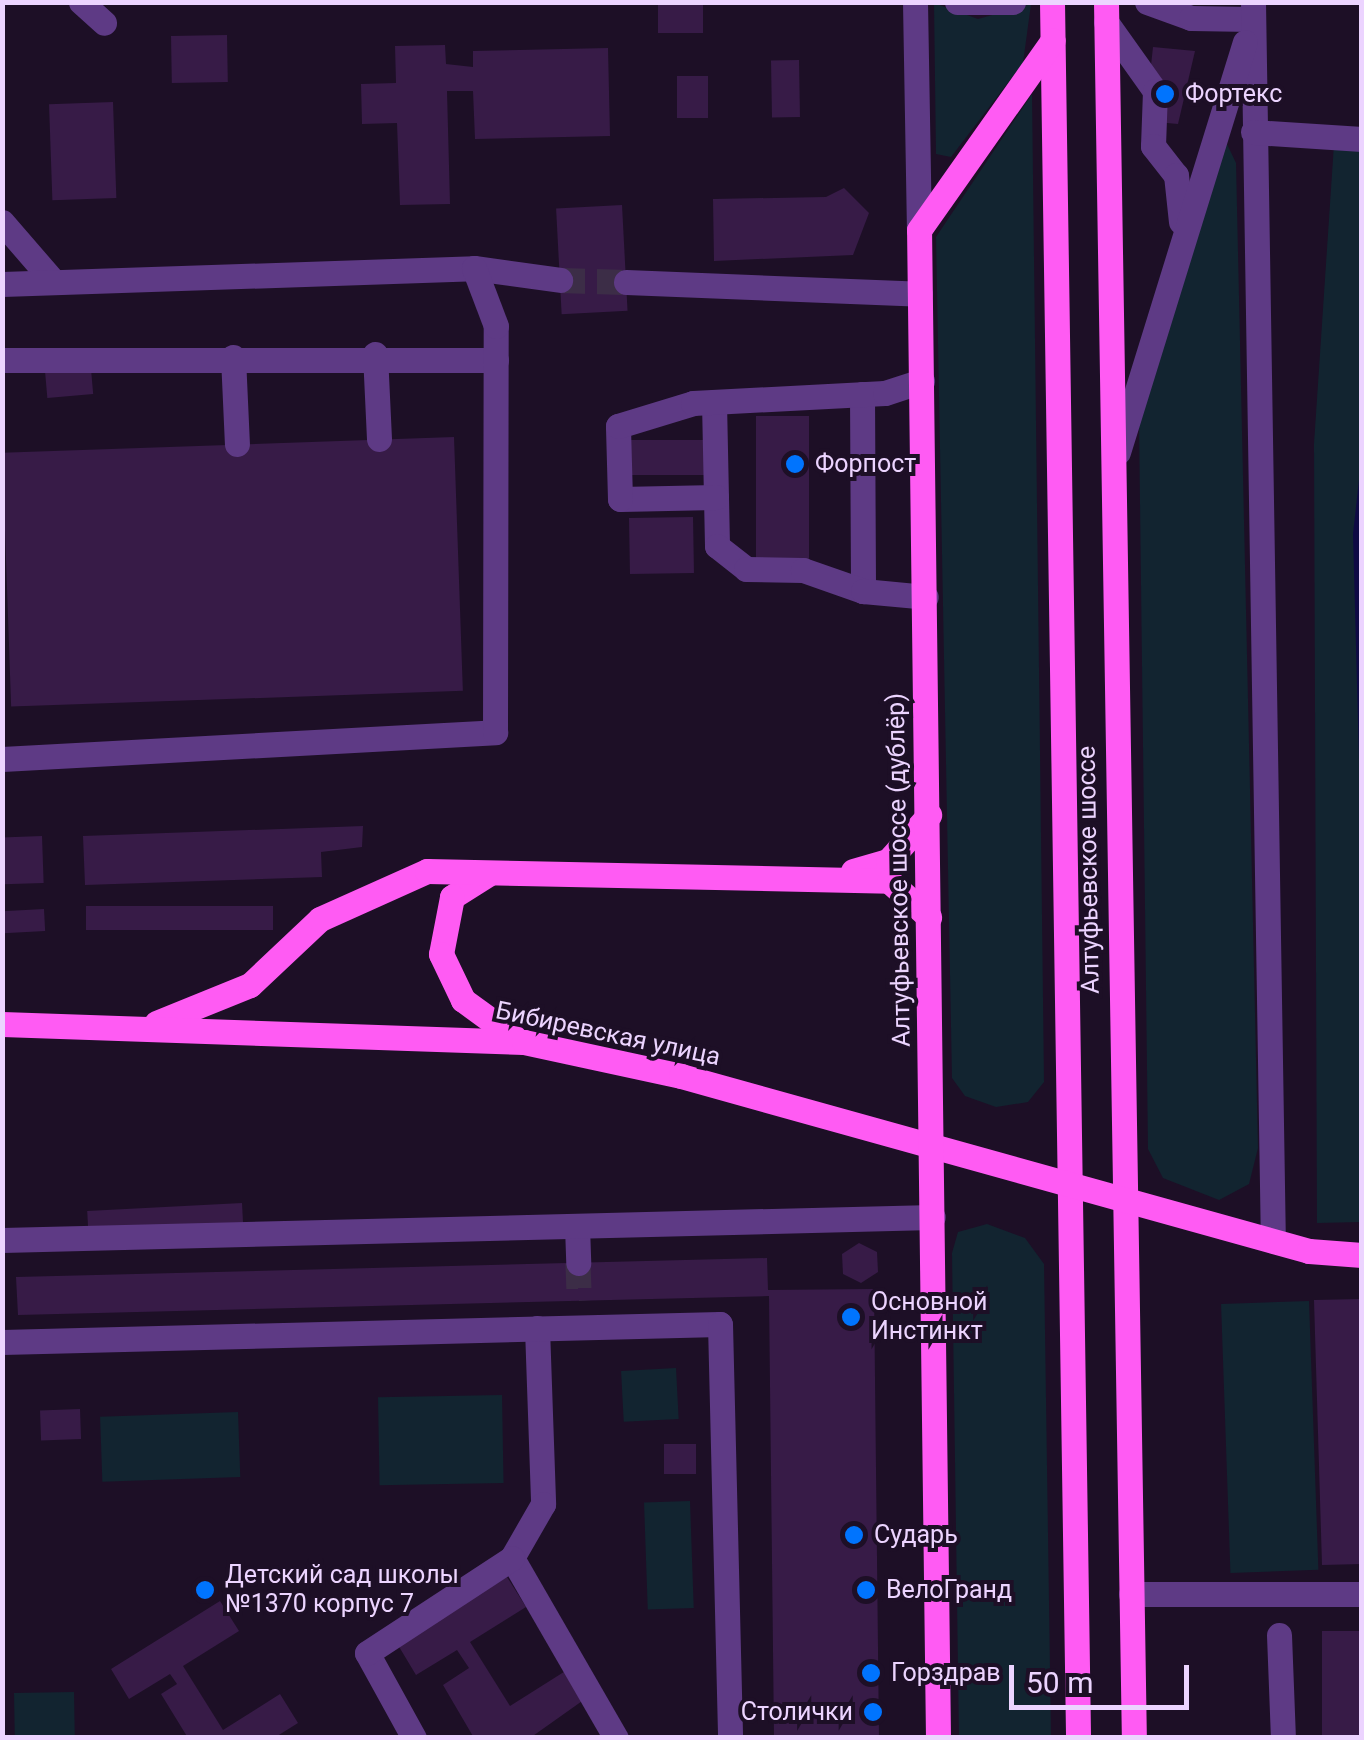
<!DOCTYPE html>
<html>
<head>
<meta charset="utf-8">
<style>
  body { margin:0 }
  #map { position:relative; width:1364px; height:1740px; overflow:hidden; background:#1d0f26; font-family:Roboto,sans-serif }
  div>[style] { position:absolute }
  .green>* { inset:0; background:#122430; transform-origin:0 0 }
  .water>* { inset:0; background:#0f0a44 }
  .building>* { inset:0; background:#371b47; transform-origin:0 0 }
  .minor-tunnel>* { height:25px; margin-top:-12.5px; transform-origin:0; background:repeating-linear-gradient(90deg,#3c2d47 0 25px,transparent 0 37px) }
  .minor>* { height:25px; margin:-12.5px; padding:0 12.5px; transform-origin:12.5px; border-radius:12.5px; background:#5e3a85 }
  .major>* { height:25px; margin:-12.5px; padding:0 12.5px; transform-origin:12.5px; border-radius:12.5px; background:#ff5bf3 }
  .dots>* { width:28px; height:28px; translate:-50% -50%; box-sizing:border-box; border:5px solid #1d0f26; border-radius:50% }
  span { translate:-50% -50%; white-space:nowrap; text-align:center; line-height:1.15; -webkit-text-stroke:8px #1d0f26; paint-order:stroke }
  .poi-label { font-size:25px; color:#ecd4ff }
  .left { translate:0 -50%; text-align:left }
  .right { translate:-100% -50%; text-align:right }
  .street-label { font-size:25px; color:#ecd4ff }
  .frame { position:absolute; inset:0; border:5px solid #ecd4ff; pointer-events:none }
  .scale { position:absolute; left:1009px; top:1665px; width:180px; height:45px; box-sizing:border-box; border:5px solid #ecd4ff; border-top:0; padding-left:12px; font-size:30px; line-height:35px; white-space:nowrap; color:#ecd4ff; -webkit-text-stroke:8px #1d0f26; paint-order:stroke }
</style>
</head>
<body>
<div id="map">
  <div class="green">
    <i style="clip-path:polygon(934px 3px,978px 19px,1031px 4px,1023px 63px,951px 157px,936px 154px)"></i>
    <i style="clip-path:polygon(1032px 94px,1044px 1082px,1028px 1102px,996px 1107px,965px 1096px,952px 1078px,936px 237px)"></i>
    <i style="clip-path:polygon(1226px 142px,1236px 163px,1258px 1148px,1249px 1184px,1219px 1200px,1163px 1178px,1148px 1149px,1139px 421px)"></i>
    <i style="clip-path:polygon(1334px 144px,1362px 148px,1361px 1222px,1317px 1223px,1314px 444px)"></i>
    <i style="clip-path:polygon(987px 1224px,1025px 1238px,1044px 1264px,1051px 1737px,959px 1737px,952px 1253px,958px 1232px)"></i>
    <i style="left:1309px;top:1301px;width:269px;height:88px;rotate:88deg"></i>
    <i style="left:676px;top:1368px;width:51px;height:55px;rotate:87deg"></i>
    <i style="left:502px;top:1395px;width:88px;height:124px;rotate:89deg"></i>
    <i style="left:238px;top:1412px;width:65px;height:138px;rotate:88deg"></i>
    <i style="left:690px;top:1501px;width:107px;height:46px;rotate:88deg"></i>
    <i style="left:74px;top:1692px;width:45px;height:60px;rotate:89deg"></i>
  </div>
  <div class="water">
    <i style="clip-path:polygon(1361px 462px,1361px 834px,1353px 534px)"></i>
  </div>
  <div class="building">
    <i style="left:658px;top:2px;width:45px;height:31px"></i>
    <i style="left:227px;top:35px;width:47px;height:56px;rotate:89deg"></i>
    <i style="clip-path:polygon(445px 45px,446px 64px,473px 67px,473px 51px,608px 48px,610px 136px,475px 139px,473px 91px,447px 91px,450px 204px,400px 205px,397px 123px,362px 124px,361px 84px,396px 83px,395px 46px)"></i>
    <i style="clip-path:polygon(1153px 47px,1195px 51px,1178px 124px,1145px 121px)"></i>
    <i style="left:799px;top:60px;width:57px;height:28px;rotate:89deg"></i>
    <i style="left:677px;top:76px;width:31px;height:42px"></i>
    <i style="left:113px;top:102px;width:96px;height:64px;rotate:88deg"></i>
    <i style="clip-path:polygon(844px 188px,869px 213px,853px 255px,714px 261px,713px 199px,826px 197px)"></i>
    <i style="left:622px;top:205px;width:106px;height:66px;rotate:87deg"></i>
    <i style="left:91px;top:369px;width:25px;height:46px;rotate:85deg"></i>
    <i style="left:756px;top:416px;width:53px;height:145px"></i>
    <i style="left:454px;top:437px;width:254px;height:452px;rotate:88deg"></i>
    <i style="left:628px;top:440px;width:79px;height:35px"></i>
    <i style="left:693px;top:517px;width:56px;height:64px;rotate:89deg"></i>
    <i style="clip-path:polygon(363px 826px,362px 847px,321px 852px,322px 877px,85px 885px,83px 836px)"></i>
    <i style="left:42px;top:836px;width:47px;height:40px;rotate:88deg"></i>
    <i style="left:273px;top:906px;width:24px;height:187px;rotate:90deg"></i>
    <i style="left:44px;top:909px;width:22px;height:42px;rotate:87deg"></i>
    <i style="left:242px;top:1203px;width:21px;height:155px;rotate:87deg"></i>
    <i style="clip-path:polygon(859px 1243px,877px 1252px,878px 1272px,861px 1283px,843px 1274px,842px 1254px)"></i>
    <i style="clip-path:polygon(767px 1258px,768px 1290px,874px 1289px,879px 1738px,774px 1738px,769px 1296px,18px 1315px,16px 1277px)"></i>
    <i style="clip-path:polygon(1362px 1299px,1362px 1564px,1322px 1565px,1314px 1300px)"></i>
    <i style="left:80px;top:1409px;width:30px;height:40px;rotate:88deg"></i>
    <i style="left:664px;top:1444px;width:32px;height:30px"></i>
    <i style="clip-path:polygon(507px 1577px,526px 1607px,470px 1642px,510px 1706px,567px 1670px,585px 1699px,530px 1738px,474px 1738px,443px 1685px,469px 1668px,457px 1650px,416px 1675px,398px 1645px)"></i>
    <i style="clip-path:polygon(220px 1601px,239px 1631px,183px 1666px,223px 1730px,280px 1694px,298px 1723px,274px 1738px,188px 1738px,161px 1694px,177px 1684px,170px 1674px,129px 1699px,111px 1669px)"></i>
    <i style="left:1322px;top:1631px;width:40px;height:107px"></i>
  </div>
  <div class="minor-tunnel">
    <i style="left:560px;top:280px;width:66px;rotate:1.7deg"></i>
    <i style="left:578px;top:1263px;width:37px;rotate:88deg"></i>
  </div>
  <div class="minor">
    <i style="left:81px;top:2px;width:31px;rotate:42deg"></i>
    <i style="left:915px;top:2px;width:228px;rotate:89deg"></i>
    <i style="left:957px;top:2px;width:56px"></i>
    <i style="left:1147px;top:2px;width:47px;rotate:20deg"></i>
    <i style="left:1191px;top:18px;width:61px;rotate:0.9deg"></i>
    <i style="left:1253px;top:2px;width:1239px;rotate:89.08deg"></i>
    <i style="left:1106px;top:22px;width:85px;rotate:54.6deg"></i>
    <i style="left:1155px;top:91px;width:55px;rotate:92.1deg"></i>
    <i style="left:1153px;top:146px;width:37px;rotate:52deg"></i>
    <i style="left:1176px;top:175px;width:47px;rotate:83.9deg"></i>
    <i style="left:1253px;top:132px;width:109px;rotate:3.7deg"></i>
    <i style="left:2px;top:222px;width:79px;rotate:49.1deg"></i>
    <i style="left:626px;top:282px;width:294px;rotate:2.3deg"></i>
    <i style="left:2px;top:284px;width:472px;rotate:-1.9deg"></i>
    <i style="left:474px;top:268px;width:87px;rotate:7.9deg"></i>
    <i style="left:375px;top:354px;width:85px;rotate:87.3deg"></i>
    <i style="left:233px;top:357px;width:87px;rotate:87.4deg"></i>
    <i style="left:2px;top:360px;width:494px"></i>
    <i style="left:862px;top:394px;width:197px;rotate:89.7deg"></i>
    <i style="left:714px;top:402px;width:144px;rotate:88.8deg"></i>
    <i style="left:717px;top:546px;width:37px;rotate:38deg"></i>
    <i style="left:746px;top:569px;width:57px;rotate:1deg"></i>
    <i style="left:803px;top:570px;width:64px;rotate:19.3deg"></i>
    <i style="left:863px;top:591px;width:63px;rotate:5.4deg"></i>
    <i style="left:1118px;top:452px;width:429px;rotate:-72.8deg"></i>
    <i style="left:716px;top:497px;width:96px;rotate:178.8deg"></i>
    <i style="left:620px;top:499px;width:73px;rotate:-91.6deg"></i>
    <i style="left:618px;top:426px;width:78px;rotate:-17deg"></i>
    <i style="left:693px;top:403px;width:192px;rotate:-3deg"></i>
    <i style="left:885px;top:393px;width:39px;rotate:-18deg"></i>
    <i style="left:2px;top:759px;width:494px;rotate:-3.1deg"></i>
    <i style="left:495px;top:732px;width:406px;rotate:-89.9deg"></i>
    <i style="left:496px;top:326px;width:62px;rotate:-110.8deg"></i>
    <i style="left:577px;top:1226px;width:37px;rotate:88deg"></i>
    <i style="left:2px;top:1240px;width:931px;rotate:-1.42deg"></i>
    <i style="left:537px;top:1328px;width:176px;rotate:88deg"></i>
    <i style="left:543px;top:1504px;width:62px;rotate:119.9deg"></i>
    <i style="left:512px;top:1558px;width:208px;rotate:60deg"></i>
    <i style="left:2px;top:1342px;width:718px;rotate:-1.44deg"></i>
    <i style="left:720px;top:1324px;width:414px;rotate:88.6deg"></i>
    <i style="left:1131px;top:1594px;width:231px"></i>
    <i style="left:1279px;top:1635px;width:103px;rotate:87.8deg"></i>
    <i style="left:414px;top:1738px;width:97px;rotate:-118.9deg"></i>
    <i style="left:367px;top:1653px;width:173px;rotate:-33.2deg"></i>
  </div>
  <div class="major">
    <i style="left:1052px;top:2px;width:1736px;rotate:89.14deg"></i>
    <i style="left:1106px;top:2px;width:1736px;rotate:89.08deg"></i>
    <i style="left:853px;top:871px;width:36px;rotate:-16deg"></i>
    <i style="left:888px;top:861px;width:62px;rotate:-48.3deg"></i>
    <i style="left:490px;top:873px;width:45px;rotate:147.7deg"></i>
    <i style="left:452px;top:897px;width:58px;rotate:100.9deg"></i>
    <i style="left:441px;top:954px;width:51px;rotate:64.4deg"></i>
    <i style="left:463px;top:1000px;width:63px;rotate:36deg"></i>
    <i style="left:156px;top:1023px;width:101px;rotate:-22deg"></i>
    <i style="left:250px;top:985px;width:96px;rotate:-43.3deg"></i>
    <i style="left:320px;top:919px;width:117px;rotate:-24.2deg"></i>
    <i style="left:427px;top:871px;width:462px;rotate:1.2deg"></i>
    <i style="left:889px;top:881px;width:54px;rotate:42deg"></i>
    <i style="left:2px;top:1024px;width:522px;rotate:1.97deg"></i>
    <i style="left:524px;top:1042px;width:161px;rotate:12.2deg"></i>
    <i style="left:681px;top:1076px;width:652px;rotate:15.57deg"></i>
    <i style="left:1309px;top:1251px;width:53px;rotate:4.3deg"></i>
    <i style="left:938px;top:1738px;width:1508px;rotate:-90.72deg"></i>
    <i style="left:919px;top:230px;width:232px;rotate:-54.8deg"></i>
  </div>
  <div class="dots">
    <i style="left:1165px;top:94px;background:#0074fe"></i>
    <i style="left:795px;top:464px;background:#0074fe"></i>
    <i style="left:851px;top:1317px;background:#0074fe"></i>
    <i style="left:854px;top:1535px;background:#0074fe"></i>
    <i style="left:205px;top:1590px;background:#0074fe"></i>
    <i style="left:866px;top:1590px;background:#0074fe"></i>
    <i style="left:871px;top:1673px;background:#0074fe"></i>
    <i style="left:873px;top:1712px;background:#0074fe"></i>
  </div>
  <div class="poi-label">
    <span class="left" style="left:1185px;top:94px">Фортекс</span>
    <span class="left" style="left:815px;top:464px">Форпост</span>
    <span class="left" style="left:871px;top:1317px">Основной<br>Инстинкт</span>
    <span class="left" style="left:874px;top:1535px">Сударь</span>
    <span class="left" style="left:225px;top:1590px">Детский сад школы<br>№1370 корпус 7</span>
    <span class="left" style="left:886px;top:1590px">ВелоГранд</span>
    <span class="left" style="left:891px;top:1673px">Горздрав</span>
    <span class="right" style="left:853px;top:1712px">Столички</span>
  </div>
  <div class="street-label">
    <span style="left:899px;top:870px;rotate:-91deg">Алтуфьевское шоссе (дублёр)</span>
    <span style="left:1089px;top:870px;rotate:-91deg">Алтуфьевское шоссе</span>
    <span style="left:608px;top:1034px;rotate:12deg">Бибиревская улица</span>
  </div>
  <div class="frame"></div>
  <div class="scale">50 m</div>
</div>
</body>
</html>
